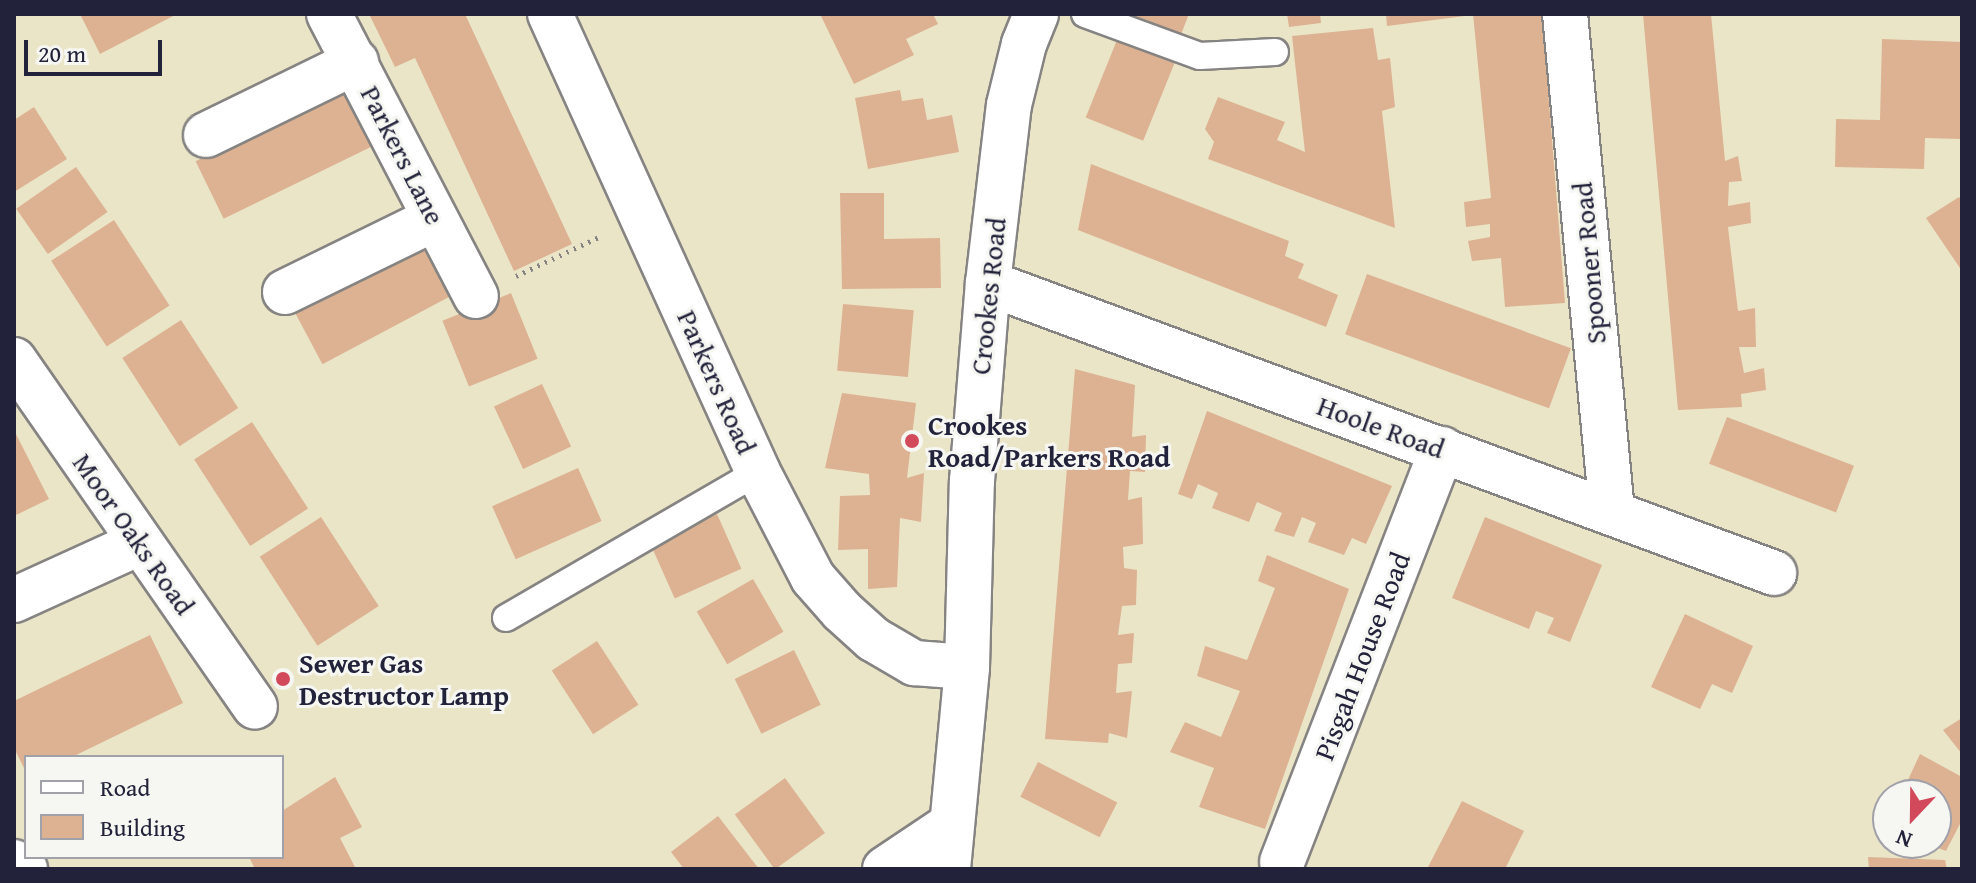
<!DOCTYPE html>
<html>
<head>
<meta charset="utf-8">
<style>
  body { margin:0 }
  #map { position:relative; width:1976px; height:883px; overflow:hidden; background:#ebe5c8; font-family:"Gentium Book Plus",serif }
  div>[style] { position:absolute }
  .building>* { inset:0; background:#dcb292; transform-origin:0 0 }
  .path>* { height:5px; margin-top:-2.5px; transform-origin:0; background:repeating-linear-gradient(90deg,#868482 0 2px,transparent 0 8px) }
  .roads { filter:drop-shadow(2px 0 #868482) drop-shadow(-2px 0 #868482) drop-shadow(0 2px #868482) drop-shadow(0 -2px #868482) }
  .lane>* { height:26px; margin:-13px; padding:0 13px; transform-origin:13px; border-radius:13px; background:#fff }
  .street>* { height:44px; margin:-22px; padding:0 22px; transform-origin:22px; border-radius:22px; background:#fff }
  .secondary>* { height:44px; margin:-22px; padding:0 22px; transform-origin:22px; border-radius:22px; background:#fff }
  .dots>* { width:22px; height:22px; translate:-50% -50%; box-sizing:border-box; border:4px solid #f6f6f2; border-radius:50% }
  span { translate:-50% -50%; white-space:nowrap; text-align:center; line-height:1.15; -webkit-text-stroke:6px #f6f6f2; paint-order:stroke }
  .street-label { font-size:28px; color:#22223b }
  .poi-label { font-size:28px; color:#22223b; font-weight:700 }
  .left { translate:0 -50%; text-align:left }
  .frame { position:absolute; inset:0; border:16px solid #22223b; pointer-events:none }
  .legend { position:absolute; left:24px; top:755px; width:260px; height:104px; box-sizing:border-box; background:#f6f6f2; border:2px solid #a1a1a9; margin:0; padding:10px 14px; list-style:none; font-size:24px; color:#22223b }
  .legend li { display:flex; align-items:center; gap:16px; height:40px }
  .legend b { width:40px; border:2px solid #a1a1a9 }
  .north { position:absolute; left:1872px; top:779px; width:80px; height:80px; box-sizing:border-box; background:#f6f6f2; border:2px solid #a1a1a9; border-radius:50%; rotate:202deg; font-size:22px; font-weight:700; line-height:32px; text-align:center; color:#22223b }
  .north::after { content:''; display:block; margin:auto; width:28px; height:36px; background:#d1495b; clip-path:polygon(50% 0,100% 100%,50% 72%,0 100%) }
  .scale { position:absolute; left:24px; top:40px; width:138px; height:36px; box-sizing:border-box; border:4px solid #22223b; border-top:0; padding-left:10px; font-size:24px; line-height:28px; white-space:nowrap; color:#22223b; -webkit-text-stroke:6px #f6f6f2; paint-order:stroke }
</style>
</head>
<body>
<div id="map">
  <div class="building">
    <i style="clip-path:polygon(80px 14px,177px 14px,100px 54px)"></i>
    <i style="clip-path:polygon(369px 14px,465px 14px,572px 244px,514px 271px,415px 58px,395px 67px)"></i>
    <i style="clip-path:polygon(820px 14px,933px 14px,938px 24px,906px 39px,914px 55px,854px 84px)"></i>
    <i style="clip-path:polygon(1125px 14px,1189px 14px,1180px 37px)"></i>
    <i style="clip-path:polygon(1287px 14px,1320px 14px,1321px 23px,1289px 27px)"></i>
    <i style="clip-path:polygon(1386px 14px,1464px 14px,1465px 16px,1387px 26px)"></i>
    <i style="clip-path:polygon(1473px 14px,1542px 14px,1565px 303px,1505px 307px,1501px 258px,1472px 261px,1468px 241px,1490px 237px,1490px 224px,1466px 227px,1464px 202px,1491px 198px)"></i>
    <i style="clip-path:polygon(1643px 14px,1711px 14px,1725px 161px,1738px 156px,1742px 181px,1729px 182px,1728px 206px,1750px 202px,1751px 223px,1728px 227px,1738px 311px,1755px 308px,1756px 347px,1739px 347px,1744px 373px,1764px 368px,1766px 390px,1741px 394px,1742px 407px,1678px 410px)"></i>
    <i style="clip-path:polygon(1373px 28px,1378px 60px,1390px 58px,1395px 107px,1382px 111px,1395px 228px,1208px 159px,1214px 142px,1205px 129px,1218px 97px,1285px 122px,1277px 140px,1305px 152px,1292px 36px)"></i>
    <i style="left:1119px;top:35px;width:62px;height:89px;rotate:22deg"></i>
    <i style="clip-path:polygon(1882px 39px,1962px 42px,1960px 139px,1925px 138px,1924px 169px,1835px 167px,1836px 119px,1880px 120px)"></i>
    <i style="left:352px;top:85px;width:64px;height:174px;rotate:64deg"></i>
    <i style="clip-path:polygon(900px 90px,902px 101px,923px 98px,927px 120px,952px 115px,959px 152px,868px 169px,855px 98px)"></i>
    <i style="clip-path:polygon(34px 107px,67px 159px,14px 192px,14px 120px)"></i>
    <i style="clip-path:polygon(1091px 164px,1289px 241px,1285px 256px,1304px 264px,1298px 278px,1338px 295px,1326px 327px,1078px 230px)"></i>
    <i style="left:76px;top:167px;width:55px;height:73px;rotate:55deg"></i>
    <i style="clip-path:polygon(840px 193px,884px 193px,884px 239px,940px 238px,941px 288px,842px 289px)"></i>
    <i style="clip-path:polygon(1959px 197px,1962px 201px,1962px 271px,1926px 218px)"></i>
    <i style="left:114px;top:220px;width:102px;height:75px;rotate:57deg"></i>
    <i style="left:425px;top:244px;width:58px;height:147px;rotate:62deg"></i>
    <i style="left:1367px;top:274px;width:217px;height:64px;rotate:20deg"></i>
    <i style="left:511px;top:293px;width:71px;height:74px;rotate:68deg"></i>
    <i style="left:843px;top:304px;width:71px;height:67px;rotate:5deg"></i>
    <i style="left:181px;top:320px;width:105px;height:70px;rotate:57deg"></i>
    <i style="clip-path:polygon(1075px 369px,1135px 385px,1132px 437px,1146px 435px,1145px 472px,1130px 471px,1128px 500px,1142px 497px,1143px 544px,1123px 547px,1124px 568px,1137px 570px,1136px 605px,1122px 606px,1118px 635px,1134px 633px,1132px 663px,1118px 664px,1116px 693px,1132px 691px,1127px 738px,1109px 733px,1108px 743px,1045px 739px)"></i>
    <i style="left:542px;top:384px;width:69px;height:53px;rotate:65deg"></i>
    <i style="clip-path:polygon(842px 393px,916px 403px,907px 478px,924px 473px,921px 522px,900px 518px,897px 587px,868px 589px,868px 549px,838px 550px,840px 496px,870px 495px,869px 474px,825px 468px)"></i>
    <i style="clip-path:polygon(1207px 411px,1392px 486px,1366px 544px,1352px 538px,1344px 555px,1308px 542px,1316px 523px,1302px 517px,1294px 537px,1274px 531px,1282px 513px,1257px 502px,1249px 522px,1212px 508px,1218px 493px,1198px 484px,1192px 499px,1178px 494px)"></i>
    <i style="left:1727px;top:417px;width:136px;height:50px;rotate:21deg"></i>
    <i style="left:252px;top:422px;width:103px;height:69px;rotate:57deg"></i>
    <i style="clip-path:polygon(16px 434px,49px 499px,14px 516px,14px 435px)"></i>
    <i style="left:578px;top:468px;width:58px;height:94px;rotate:66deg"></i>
    <i style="left:717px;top:514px;width:60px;height:73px;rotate:66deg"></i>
    <i style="left:321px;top:517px;width:106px;height:73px;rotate:57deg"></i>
    <i style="clip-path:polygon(1485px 517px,1602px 565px,1570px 642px,1547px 633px,1554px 618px,1536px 611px,1529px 629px,1452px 598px)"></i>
    <i style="clip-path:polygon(1267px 555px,1349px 589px,1265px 829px,1199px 807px,1214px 768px,1170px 752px,1185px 722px,1221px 737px,1240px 691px,1197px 676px,1205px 646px,1247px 660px,1275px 588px,1258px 581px)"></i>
    <i style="left:753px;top:579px;width:61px;height:65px;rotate:60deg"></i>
    <i style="clip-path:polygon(1685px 614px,1753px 646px,1732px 693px,1712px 684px,1700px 709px,1651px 687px)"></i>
    <i style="clip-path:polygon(150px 635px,183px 703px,72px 757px,26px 757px,26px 772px,14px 748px,14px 701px)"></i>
    <i style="left:597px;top:641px;width:76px;height:54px;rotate:57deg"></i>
    <i style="left:794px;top:650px;width:61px;height:66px;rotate:64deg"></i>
    <i style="clip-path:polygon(1962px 718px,1962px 754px,1943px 730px)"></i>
    <i style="clip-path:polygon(1920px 754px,1962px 777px,1962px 820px,1946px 851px,1925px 843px,1936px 843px,1936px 795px,1901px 795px)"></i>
    <i style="left:1038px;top:762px;width:89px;height:39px;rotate:27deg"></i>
    <i style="clip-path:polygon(335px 777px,362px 827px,340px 838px,356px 869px,255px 869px,249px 857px,282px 857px,282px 811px)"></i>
    <i style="left:785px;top:778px;width:68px;height:62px;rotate:54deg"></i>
    <i style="clip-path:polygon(1462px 801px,1524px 831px,1505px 869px,1427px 869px)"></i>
    <i style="clip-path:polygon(718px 816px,759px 869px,684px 869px,671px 852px)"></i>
    <i style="clip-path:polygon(1868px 857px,1945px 860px,1947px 869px,1869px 869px)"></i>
  </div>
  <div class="path">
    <i style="left:516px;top:276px;width:94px;rotate:-25.2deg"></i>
  </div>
  <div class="roads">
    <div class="lane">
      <i style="left:1085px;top:14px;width:122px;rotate:20.1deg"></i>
      <i style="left:1200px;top:56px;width:75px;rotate:-3.1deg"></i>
      <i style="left:506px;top:618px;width:291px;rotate:-30.1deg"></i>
    </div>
    <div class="street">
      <i style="left:329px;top:14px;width:318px;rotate:62.5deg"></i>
      <i style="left:550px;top:14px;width:503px;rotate:65.57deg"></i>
      <i style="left:758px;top:472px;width:119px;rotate:62.6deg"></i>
      <i style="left:813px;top:578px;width:44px;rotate:48.7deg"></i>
      <i style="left:842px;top:611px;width:42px;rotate:42.1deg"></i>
      <i style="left:873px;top:639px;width:48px;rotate:30.3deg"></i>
      <i style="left:914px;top:663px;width:53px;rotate:4.3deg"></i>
      <i style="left:1565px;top:14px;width:500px;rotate:84.61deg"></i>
      <i style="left:206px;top:135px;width:167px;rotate:-26deg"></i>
      <i style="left:988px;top:283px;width:838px;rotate:20.25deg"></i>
      <i style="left:285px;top:292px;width:166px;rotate:-26.1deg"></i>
      <i style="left:14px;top:360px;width:422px;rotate:55.2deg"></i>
      <i style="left:14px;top:600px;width:137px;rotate:-24.5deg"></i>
      <i style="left:14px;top:862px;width:13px;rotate:32deg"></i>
      <i style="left:1282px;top:862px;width:443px;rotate:-68.8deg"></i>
    </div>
    <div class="secondary">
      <i style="left:885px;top:869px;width:79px;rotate:-33.7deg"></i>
      <i style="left:948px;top:869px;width:203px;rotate:-84.6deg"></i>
      <i style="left:967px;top:667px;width:186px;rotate:-88.5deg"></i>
      <i style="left:972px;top:481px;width:199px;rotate:-85.4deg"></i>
      <i style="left:988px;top:283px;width:179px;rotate:-83.3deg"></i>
      <i style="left:1009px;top:105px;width:63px;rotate:-76.2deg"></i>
      <i style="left:1024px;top:44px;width:32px;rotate:-68deg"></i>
    </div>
  </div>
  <div class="dots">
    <i style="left:912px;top:441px;background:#d1495b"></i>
    <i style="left:283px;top:679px;background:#d1495b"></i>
  </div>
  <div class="street-label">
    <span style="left:403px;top:155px;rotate:63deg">Parkers Lane</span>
    <span style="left:1589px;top:263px;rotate:-95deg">Spooner Road</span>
    <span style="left:988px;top:296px;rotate:-84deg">Crookes Road</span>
    <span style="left:717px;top:382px;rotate:66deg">Parkers Road</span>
    <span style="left:1381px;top:427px;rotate:20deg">Hoole Road</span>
    <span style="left:134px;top:534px;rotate:55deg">Moor Oaks Road</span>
    <span style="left:1362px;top:656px;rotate:-69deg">Pisgah House Road</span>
  </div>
  <div class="poi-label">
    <span class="left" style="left:928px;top:441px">Crookes<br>Road/Parkers Road</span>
    <span class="left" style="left:299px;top:679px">Sewer Gas<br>Destructor Lamp</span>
  </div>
  <div class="frame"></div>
  <ul class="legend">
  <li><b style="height:10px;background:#fff"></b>Road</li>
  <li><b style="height:22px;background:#dcb292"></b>Building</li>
  </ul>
  <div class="north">N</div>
  <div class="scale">20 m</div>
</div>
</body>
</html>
